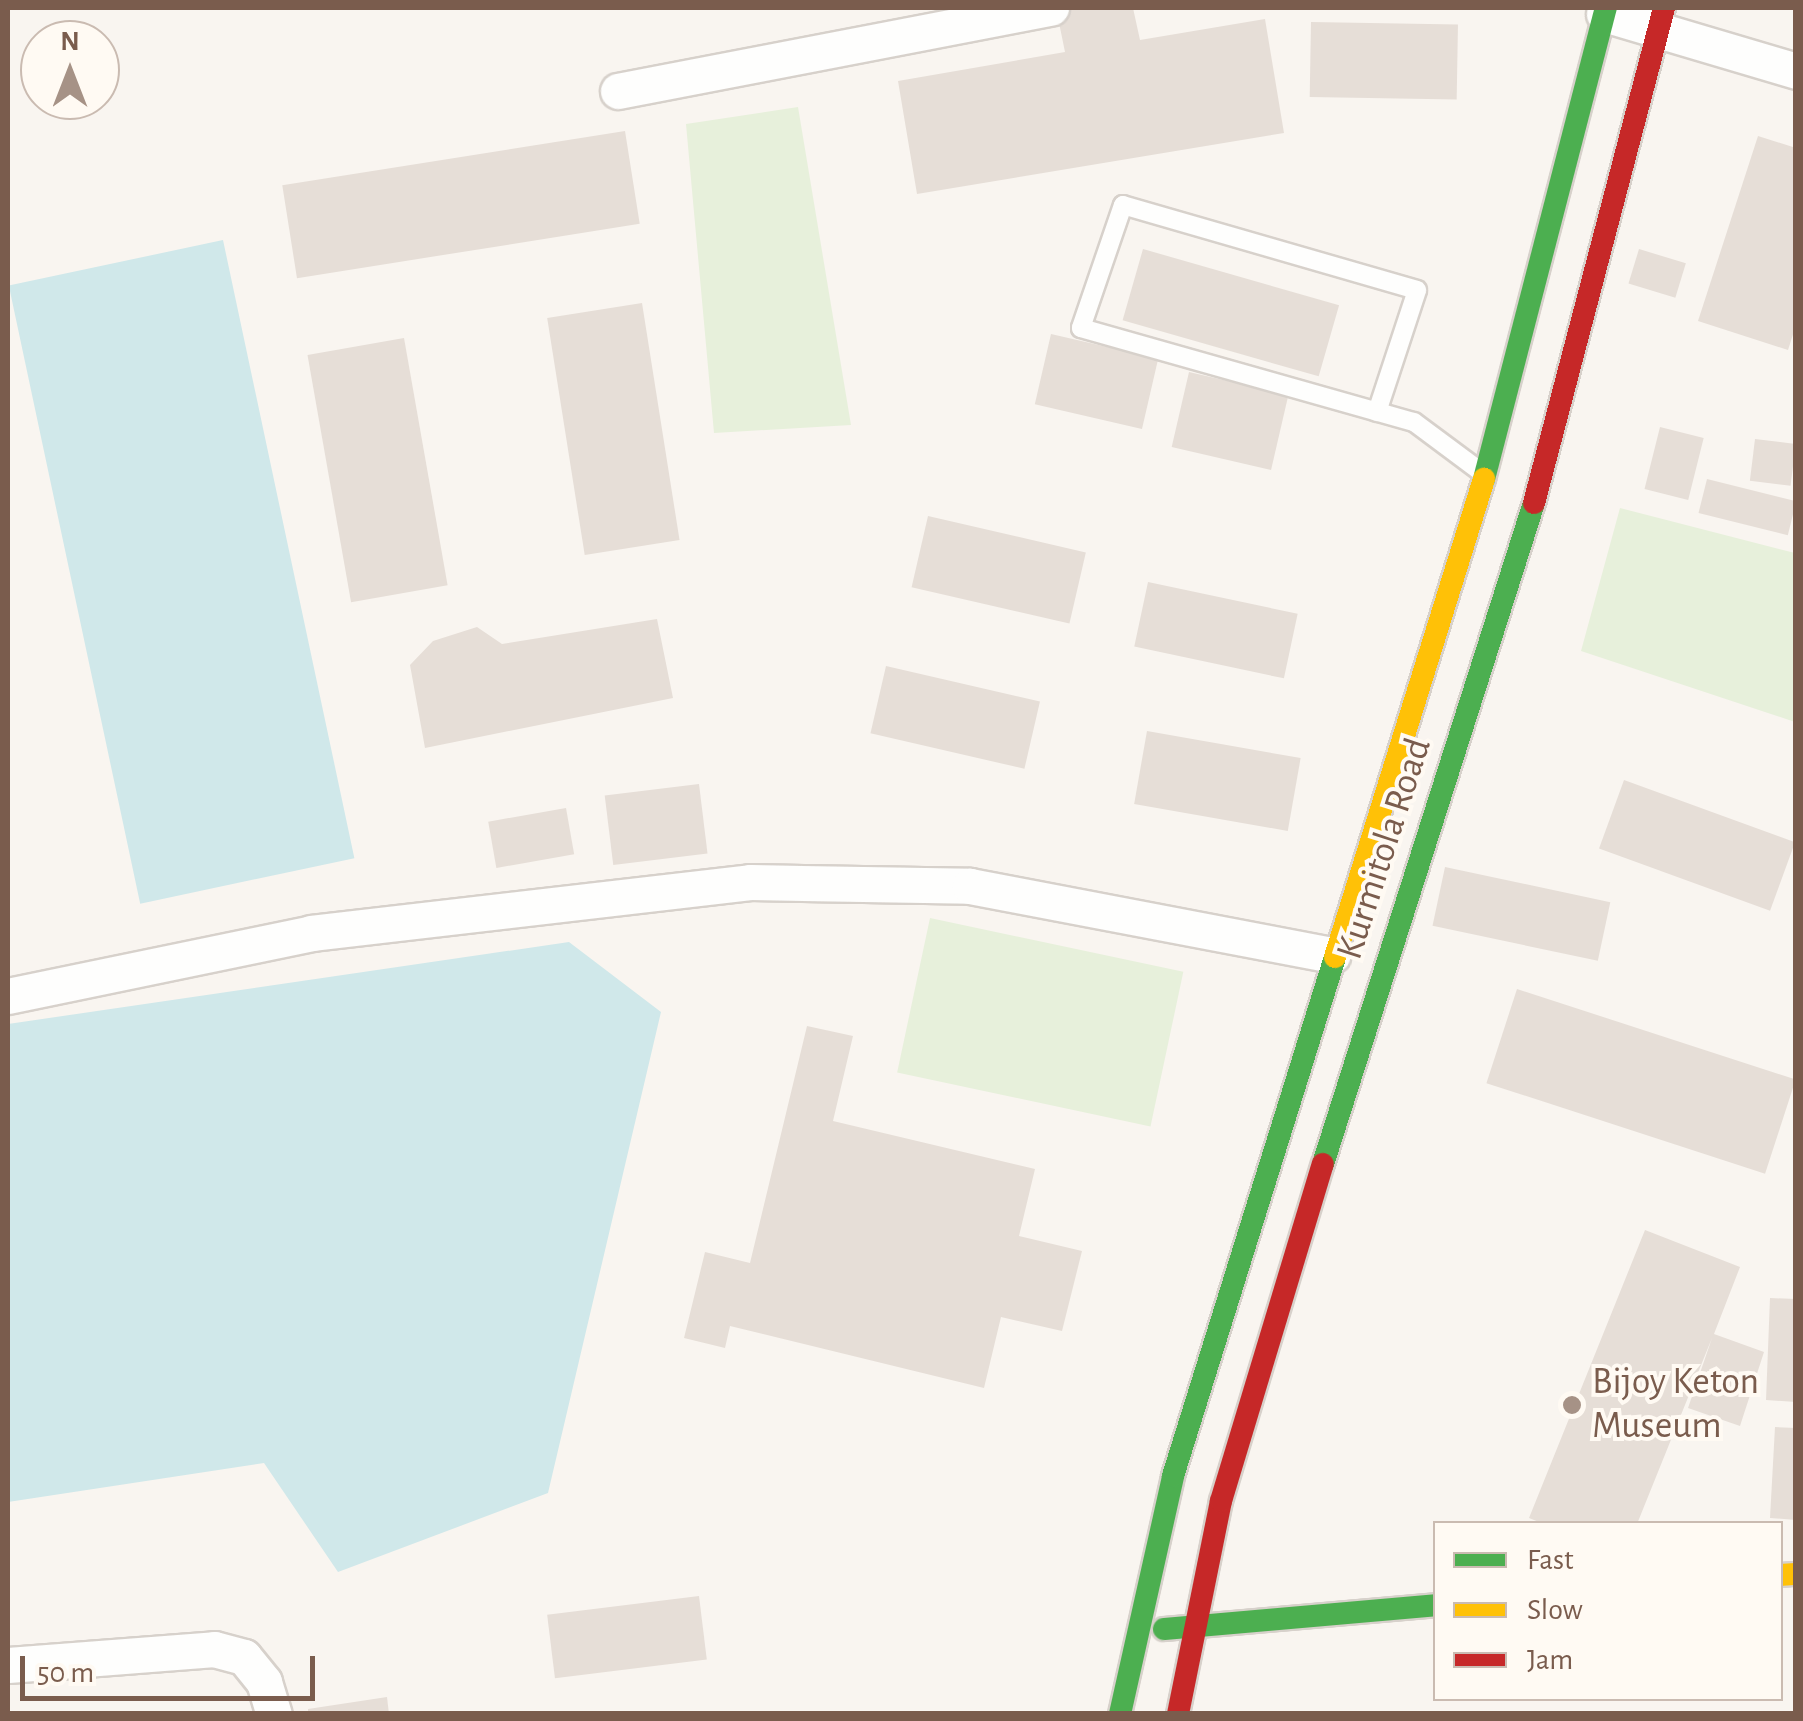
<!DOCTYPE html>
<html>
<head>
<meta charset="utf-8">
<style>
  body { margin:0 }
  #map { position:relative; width:1803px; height:1721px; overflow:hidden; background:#f9f5f0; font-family:"Alegreya Sans",sans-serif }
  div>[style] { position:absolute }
  .green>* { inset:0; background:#e7f0db; transform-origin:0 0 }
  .water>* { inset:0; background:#d0e8ea; transform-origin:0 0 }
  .building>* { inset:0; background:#e6ded7; transform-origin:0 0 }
  .roads { filter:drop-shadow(2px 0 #d7d1cb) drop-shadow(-2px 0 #d7d1cb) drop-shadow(0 2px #d7d1cb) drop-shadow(0 -2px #d7d1cb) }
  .lane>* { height:18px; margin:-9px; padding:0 9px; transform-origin:9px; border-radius:9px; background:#fefefd }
  .street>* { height:35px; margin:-17.5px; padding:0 17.5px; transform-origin:17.5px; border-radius:17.5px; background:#fefefd }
  .fast>* { height:22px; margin:-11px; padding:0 11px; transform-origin:11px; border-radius:11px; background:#4caf50 }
  .slow>* { height:22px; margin:-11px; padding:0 11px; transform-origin:11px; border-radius:11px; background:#ffc107 }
  .jam>* { height:22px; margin:-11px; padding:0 11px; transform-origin:11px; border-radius:11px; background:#c62828 }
  .dots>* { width:28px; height:28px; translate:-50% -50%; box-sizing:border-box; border:5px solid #fffaf3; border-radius:50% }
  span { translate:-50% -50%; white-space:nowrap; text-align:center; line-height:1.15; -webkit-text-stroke:8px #fffaf3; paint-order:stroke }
  .street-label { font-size:38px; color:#7a5c4d }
  .poi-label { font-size:38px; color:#7a5c4d }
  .left { translate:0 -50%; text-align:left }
  .frame { position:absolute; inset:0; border:10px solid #7a5c4d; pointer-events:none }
  .legend { position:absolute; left:1433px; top:1521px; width:350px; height:180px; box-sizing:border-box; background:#fffaf3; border:2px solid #cabbb1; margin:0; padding:12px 18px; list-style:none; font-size:30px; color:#7a5c4d }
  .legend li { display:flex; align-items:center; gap:20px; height:50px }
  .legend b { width:50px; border:2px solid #cabbb1 }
  .north { position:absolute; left:20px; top:20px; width:100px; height:100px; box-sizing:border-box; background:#fffaf3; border:2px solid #cabbb1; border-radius:50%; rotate:0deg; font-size:28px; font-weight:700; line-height:40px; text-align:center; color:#7a5c4d }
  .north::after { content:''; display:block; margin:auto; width:35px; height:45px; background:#a69286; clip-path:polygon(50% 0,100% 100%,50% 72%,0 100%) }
  .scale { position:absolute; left:20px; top:1656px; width:295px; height:45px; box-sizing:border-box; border:5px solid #7a5c4d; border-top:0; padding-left:12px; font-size:30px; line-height:35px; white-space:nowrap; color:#7a5c4d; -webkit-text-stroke:8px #fffaf3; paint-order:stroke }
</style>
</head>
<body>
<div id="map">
  <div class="green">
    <i style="clip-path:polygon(798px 107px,851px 425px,714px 433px,686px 124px)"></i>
    <i style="clip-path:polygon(1620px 508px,1795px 553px,1795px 722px,1581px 651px)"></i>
    <i style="left:930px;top:918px;width:259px;height:158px;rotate:12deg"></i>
  </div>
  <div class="water">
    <i style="left:223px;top:240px;width:632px;height:219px;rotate:78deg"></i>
    <i style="clip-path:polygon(569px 942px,661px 1012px,548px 1493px,338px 1572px,264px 1463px,8px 1502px,8px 1024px)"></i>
  </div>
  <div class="building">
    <i style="clip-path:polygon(1056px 8px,1133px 8px,1140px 40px,1265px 19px,1284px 133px,917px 194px,898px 81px,1065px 52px)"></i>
    <i style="left:1311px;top:22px;width:147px;height:75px;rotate:1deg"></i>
    <i style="left:625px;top:131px;width:94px;height:347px;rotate:81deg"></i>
    <i style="clip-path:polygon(1758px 136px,1796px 148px,1796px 325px,1788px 350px,1698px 321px)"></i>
    <i style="left:1143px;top:249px;width:204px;height:74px;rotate:16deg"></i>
    <i style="left:1639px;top:249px;width:49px;height:36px;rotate:17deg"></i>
    <i style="left:642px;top:303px;width:240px;height:96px;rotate:81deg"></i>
    <i style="left:1051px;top:334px;width:110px;height:72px;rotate:13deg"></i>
    <i style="left:404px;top:338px;width:251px;height:98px;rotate:80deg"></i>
    <i style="left:1189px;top:372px;width:102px;height:77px;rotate:13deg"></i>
    <i style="left:1660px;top:427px;width:45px;height:64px;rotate:14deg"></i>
    <i style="left:1755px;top:439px;width:41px;height:42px;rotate:7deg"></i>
    <i style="left:1707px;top:479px;width:92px;height:35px;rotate:14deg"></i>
    <i style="left:928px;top:516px;width:162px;height:73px;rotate:13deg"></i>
    <i style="left:1148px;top:582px;width:153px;height:66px;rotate:12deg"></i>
    <i style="clip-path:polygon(657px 619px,673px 698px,425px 748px,410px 665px,433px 641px,477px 627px,502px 644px)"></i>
    <i style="left:886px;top:666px;width:158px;height:69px;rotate:13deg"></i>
    <i style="left:1147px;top:731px;width:156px;height:74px;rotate:10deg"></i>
    <i style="left:1624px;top:780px;width:182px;height:73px;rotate:20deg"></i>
    <i style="left:699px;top:784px;width:70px;height:95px;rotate:83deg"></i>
    <i style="left:566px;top:808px;width:47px;height:79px;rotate:80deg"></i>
    <i style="left:1445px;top:867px;width:169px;height:60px;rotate:12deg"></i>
    <i style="left:1517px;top:989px;width:293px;height:99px;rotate:18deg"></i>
    <i style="clip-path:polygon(807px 1026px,853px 1036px,833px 1121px,1035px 1169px,1019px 1236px,1082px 1251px,1062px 1331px,1001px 1317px,984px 1388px,730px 1326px,725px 1348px,684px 1338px,705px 1252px,750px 1263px)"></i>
    <i style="clip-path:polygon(1645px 1230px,1740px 1267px,1714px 1334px,1764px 1352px,1740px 1426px,1688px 1408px,1712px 1338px,1637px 1524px,1544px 1524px,1529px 1518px)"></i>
    <i style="clip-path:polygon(1770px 1298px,1796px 1299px,1796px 1402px,1766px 1400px)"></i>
    <i style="clip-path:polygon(1775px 1427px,1796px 1428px,1796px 1520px,1770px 1518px)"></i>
    <i style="left:699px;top:1596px;width:64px;height:153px;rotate:83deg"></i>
    <i style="clip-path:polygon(387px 1697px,389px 1714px,308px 1714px,308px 1709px)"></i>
  </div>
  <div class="roads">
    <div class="lane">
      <i style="left:1377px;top:412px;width:128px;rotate:-71.8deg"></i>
      <i style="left:1417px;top:290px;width:306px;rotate:-163.9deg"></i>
      <i style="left:1123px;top:205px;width:130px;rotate:108.9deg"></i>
      <i style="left:1081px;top:328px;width:346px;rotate:15.8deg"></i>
      <i style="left:1414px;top:422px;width:84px;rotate:36.7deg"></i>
    </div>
    <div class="street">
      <i style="left:1604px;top:14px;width:200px;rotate:16.5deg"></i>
      <i style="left:618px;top:91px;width:441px;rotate:-10.9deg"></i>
      <i style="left:8px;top:996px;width:309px;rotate:-11.7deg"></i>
      <i style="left:311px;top:933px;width:442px;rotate:-6.6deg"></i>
      <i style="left:750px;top:882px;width:220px;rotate:1deg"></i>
      <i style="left:970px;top:886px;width:369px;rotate:10.8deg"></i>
      <i style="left:8px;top:1665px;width:207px;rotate:-4.4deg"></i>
      <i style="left:214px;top:1649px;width:31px;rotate:15deg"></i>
      <i style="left:244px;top:1657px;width:32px;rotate:51deg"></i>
      <i style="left:264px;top:1682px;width:34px;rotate:73deg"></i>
    </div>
    <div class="fast">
      <i style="left:1484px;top:479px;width:487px;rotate:-75.5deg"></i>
      <i style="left:1323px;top:1164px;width:694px;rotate:-72.3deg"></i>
      <i style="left:1164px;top:1629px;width:273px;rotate:-5deg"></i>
      <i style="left:1120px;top:1714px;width:244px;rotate:-77.4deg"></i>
      <i style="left:1173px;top:1476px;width:544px;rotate:-72.66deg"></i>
    </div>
    <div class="slow">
      <i style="left:1335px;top:957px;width:501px;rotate:-72.69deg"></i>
      <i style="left:1780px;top:1575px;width:16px;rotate:-4deg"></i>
    </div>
    <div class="jam">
      <i style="left:1534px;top:503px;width:512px;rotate:-75.28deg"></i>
      <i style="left:1178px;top:1714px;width:217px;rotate:-78.6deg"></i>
      <i style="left:1221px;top:1501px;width:352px;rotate:-73.2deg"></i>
    </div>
  </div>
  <div class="dots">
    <i style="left:1572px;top:1405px;background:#a69286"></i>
  </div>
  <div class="street-label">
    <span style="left:1385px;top:849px;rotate:-72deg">Kurmitola Road</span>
  </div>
  <div class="poi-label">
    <span class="left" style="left:1592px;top:1405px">Bijoy Keton<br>Museum</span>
  </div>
  <div class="frame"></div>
  <ul class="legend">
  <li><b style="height:12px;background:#4caf50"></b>Fast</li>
  <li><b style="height:12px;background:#ffc107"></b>Slow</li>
  <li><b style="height:12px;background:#c62828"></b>Jam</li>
  </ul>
  <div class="north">N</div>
  <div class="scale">50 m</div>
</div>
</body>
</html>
